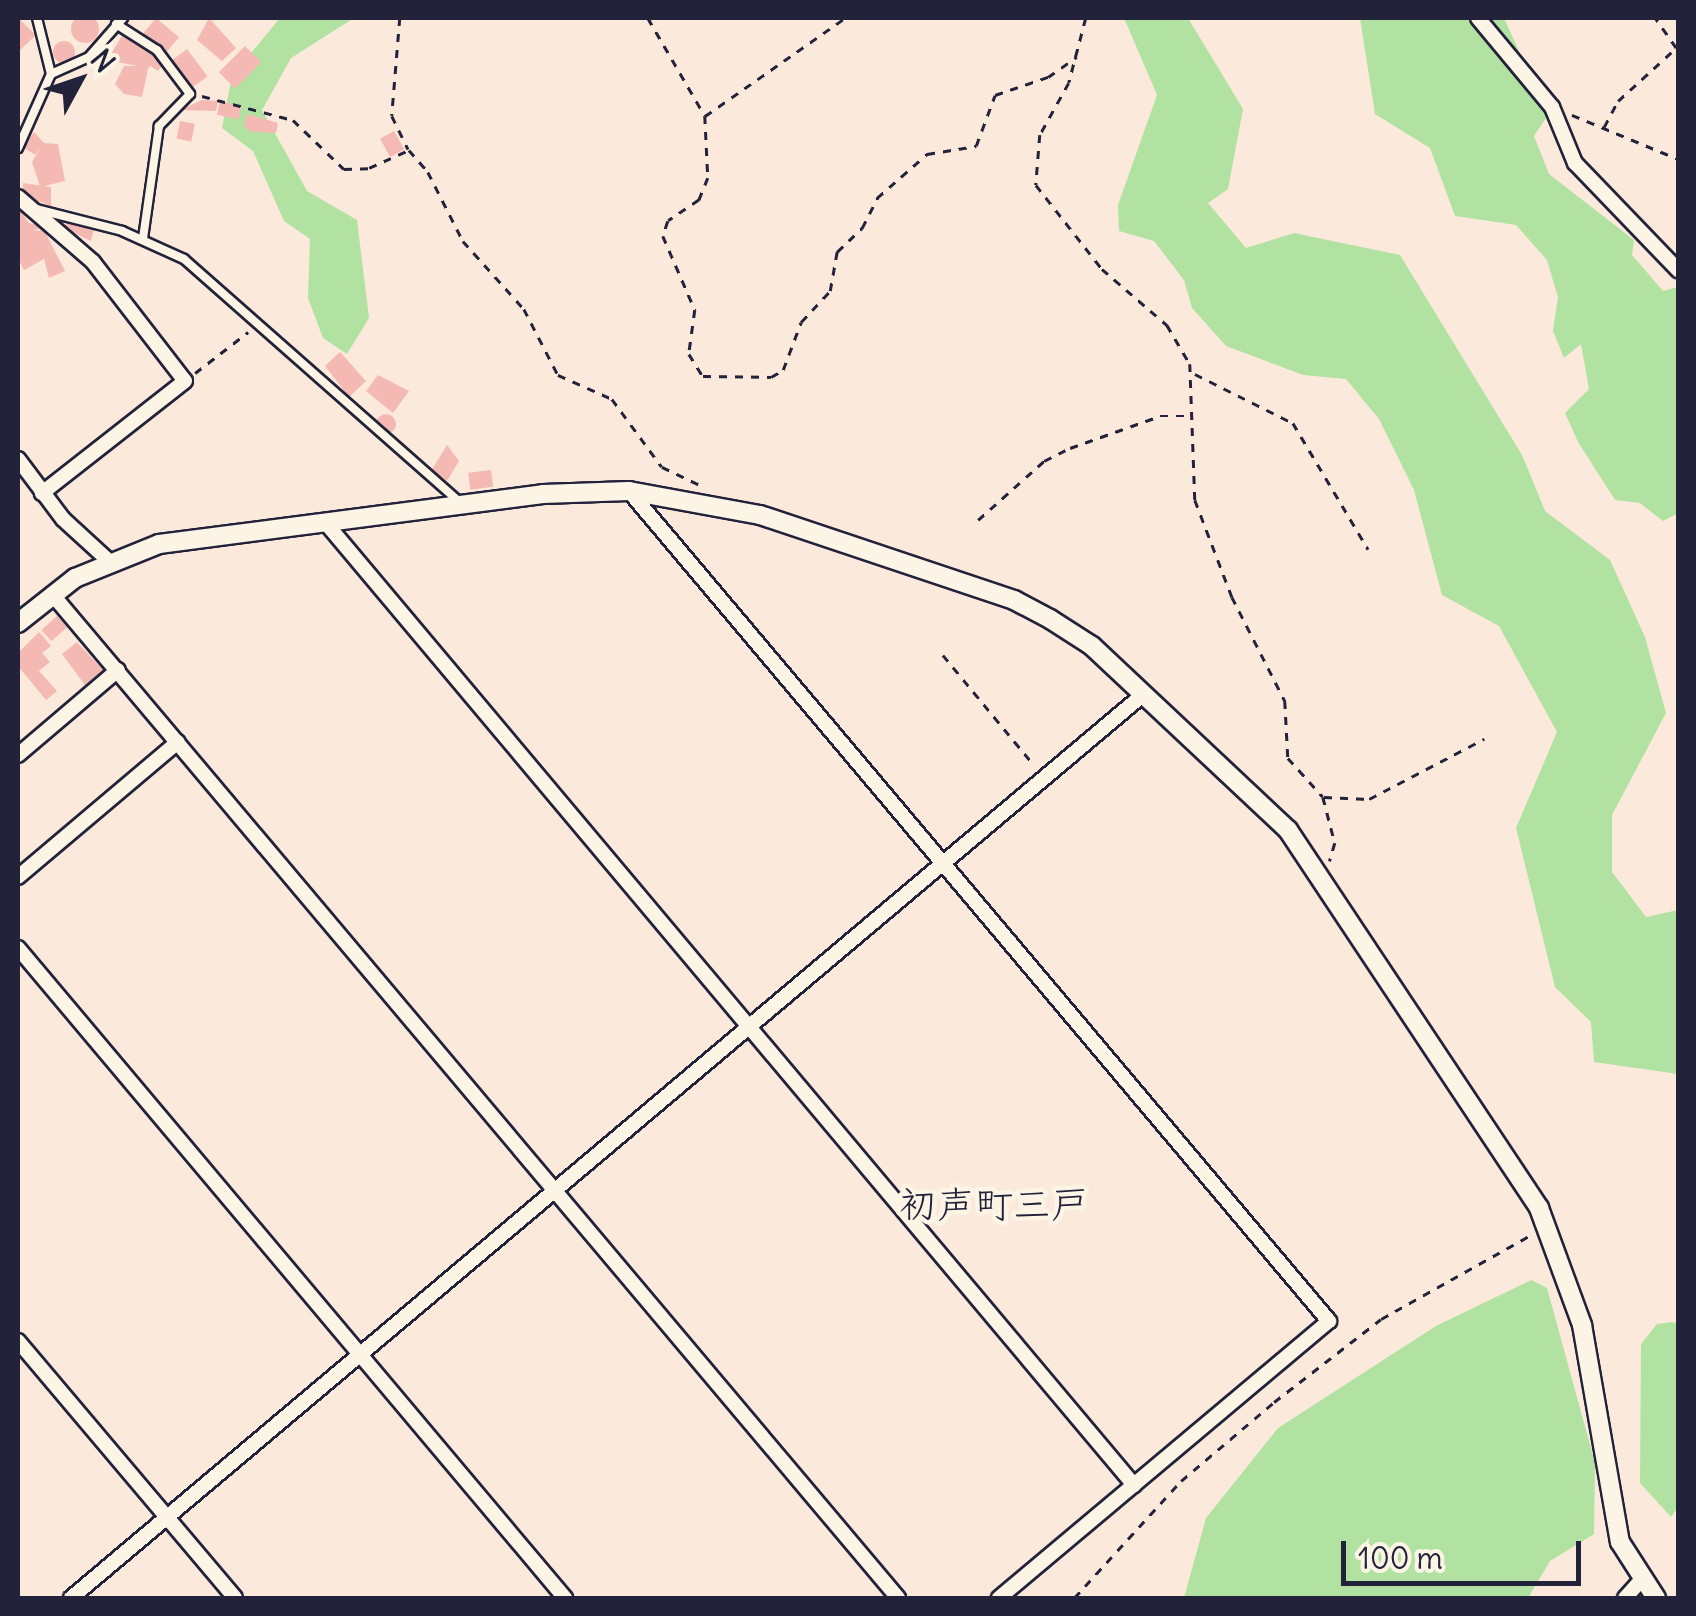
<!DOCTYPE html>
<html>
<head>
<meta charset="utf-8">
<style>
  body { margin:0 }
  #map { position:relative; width:1696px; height:1616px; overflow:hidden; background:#fbe9db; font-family:Delius,"Klee One",sans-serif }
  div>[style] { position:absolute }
  .green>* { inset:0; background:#b1e2a1 }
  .building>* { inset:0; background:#f5b9b3; transform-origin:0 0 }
  .round { border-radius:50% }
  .path>* { height:2.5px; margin-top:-1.25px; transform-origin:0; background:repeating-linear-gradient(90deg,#22223b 0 8px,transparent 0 16px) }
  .roads { filter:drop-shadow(2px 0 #22223b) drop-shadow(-2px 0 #22223b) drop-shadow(0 2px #22223b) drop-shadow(0 -2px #22223b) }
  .service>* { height:8px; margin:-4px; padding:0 4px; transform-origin:4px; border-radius:4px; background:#fcf5e5 }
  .minor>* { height:14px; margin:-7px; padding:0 7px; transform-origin:7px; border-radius:7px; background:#fcf5e5 }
  .tertiary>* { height:18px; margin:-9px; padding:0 9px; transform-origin:9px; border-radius:9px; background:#fcf5e5 }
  span { translate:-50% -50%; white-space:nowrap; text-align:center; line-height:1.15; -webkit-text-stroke:9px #fcf5e5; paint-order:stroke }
  .quarter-label { font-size:38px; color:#22223b }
  .frame { position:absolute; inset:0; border:20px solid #22223b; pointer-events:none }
  .north { position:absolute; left:30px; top:30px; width:100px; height:100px; -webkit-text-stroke:8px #fcf5e5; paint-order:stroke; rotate:50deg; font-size:28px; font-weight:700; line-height:40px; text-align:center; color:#22223b }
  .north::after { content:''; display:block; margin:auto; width:35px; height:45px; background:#22223b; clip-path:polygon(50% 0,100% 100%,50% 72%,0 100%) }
  .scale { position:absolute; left:1341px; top:1541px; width:240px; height:45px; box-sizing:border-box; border:5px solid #22223b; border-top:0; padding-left:12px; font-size:30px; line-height:35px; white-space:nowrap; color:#22223b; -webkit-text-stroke:8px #fcf5e5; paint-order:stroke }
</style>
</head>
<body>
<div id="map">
  <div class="green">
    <i style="clip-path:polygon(280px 18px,354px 18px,291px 58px,262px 110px,307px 191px,357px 220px,369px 318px,347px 354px,323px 338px,308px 298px,310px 239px,284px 221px,253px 151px,222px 128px,232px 76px)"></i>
    <i style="clip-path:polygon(1124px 18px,1188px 18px,1243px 109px,1228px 189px,1208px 203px,1246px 248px,1294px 233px,1400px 255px,1522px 455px,1545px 511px,1610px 560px,1645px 637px,1666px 713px,1612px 815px,1612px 872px,1646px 917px,1678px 910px,1678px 1074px,1594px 1062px,1591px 1022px,1555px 987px,1516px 828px,1557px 732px,1499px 626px,1442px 595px,1414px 490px,1379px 419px,1346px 379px,1303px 375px,1226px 346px,1192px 308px,1184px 280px,1154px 241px,1119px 231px,1118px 205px,1157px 95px)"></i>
    <i style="clip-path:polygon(1360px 18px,1504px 18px,1548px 115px,1534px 136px,1549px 174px,1634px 240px,1632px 255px,1663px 291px,1678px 287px,1678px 513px,1663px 521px,1640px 503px,1615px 500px,1578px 442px,1565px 413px,1589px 389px,1581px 344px,1564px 358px,1553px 331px,1558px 297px,1547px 260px,1516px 225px,1455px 216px,1430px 148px,1375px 114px)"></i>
    <i style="clip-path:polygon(1531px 1280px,1547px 1288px,1595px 1463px,1594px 1534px,1550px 1561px,1528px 1598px,1184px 1598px,1206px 1518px,1278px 1428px,1436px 1326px)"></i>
    <i style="clip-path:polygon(1672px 1322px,1678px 1324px,1678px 1507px,1671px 1517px,1640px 1483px,1641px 1344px,1657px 1324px)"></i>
  </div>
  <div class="building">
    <i class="round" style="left:71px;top:15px;width:28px;height:28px"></i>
    <i style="clip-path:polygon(18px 18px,36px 35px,18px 52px)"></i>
    <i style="left:156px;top:18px;width:30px;height:20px;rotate:40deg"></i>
    <i style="clip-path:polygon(209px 18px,236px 48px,222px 61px,197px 40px)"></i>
    <i style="clip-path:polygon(122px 36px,165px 62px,158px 71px,150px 66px,148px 69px,142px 97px,124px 94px,115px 84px,124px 66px,137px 66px,107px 60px)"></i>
    <i class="round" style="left:53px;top:41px;width:22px;height:22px"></i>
    <i style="left:245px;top:46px;width:23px;height:37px;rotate:45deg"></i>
    <i style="left:187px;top:49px;width:34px;height:18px;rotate:53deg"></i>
    <i style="clip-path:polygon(202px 100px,218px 101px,216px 111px,181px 110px)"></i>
    <i style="left:220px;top:101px;width:22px;height:14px;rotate:13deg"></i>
    <i style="clip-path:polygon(247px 114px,278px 123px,276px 133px,251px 132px,244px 126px)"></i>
    <i style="left:180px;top:121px;width:15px;height:18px;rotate:11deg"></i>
    <i style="left:394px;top:131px;width:21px;height:16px;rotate:61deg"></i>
    <i style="clip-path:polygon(34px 132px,44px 143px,58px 144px,65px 181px,40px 187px,32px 162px,40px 148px,35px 155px,23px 147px)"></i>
    <i style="clip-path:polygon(23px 183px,51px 187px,51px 206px,23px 195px)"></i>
    <i style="clip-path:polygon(20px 210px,29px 223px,44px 226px,34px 231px,44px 230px,65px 271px,49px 278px,44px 259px,24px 270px,18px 258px)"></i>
    <i style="clip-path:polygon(67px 221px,94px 228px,91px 241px,65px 229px)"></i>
    <i style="clip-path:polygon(340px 352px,366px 381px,349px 397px,325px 366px)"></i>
    <i style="clip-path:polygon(378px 375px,409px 391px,393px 413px,366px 391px)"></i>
    <i class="round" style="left:376px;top:414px;width:20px;height:20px"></i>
    <i style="clip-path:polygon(447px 445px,459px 461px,447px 481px,431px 471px)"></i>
    <i style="left:491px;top:470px;width:17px;height:23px;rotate:83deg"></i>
    <i style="left:57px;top:616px;width:15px;height:21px;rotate:48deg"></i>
    <i style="clip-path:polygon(39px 632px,51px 646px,42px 653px,50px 662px,39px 671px,57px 691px,46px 700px,18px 666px,18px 653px)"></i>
    <i style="clip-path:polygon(77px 642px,103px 670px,85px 685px,62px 654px)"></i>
  </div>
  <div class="path">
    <i style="left:400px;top:18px;width:98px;rotate:94.7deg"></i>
    <i style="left:392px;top:116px;width:37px;rotate:64deg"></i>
    <i style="left:648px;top:18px;width:113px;rotate:59.8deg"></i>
    <i style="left:705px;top:116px;width:62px;rotate:87.2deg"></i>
    <i style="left:708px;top:178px;width:24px;rotate:112deg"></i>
    <i style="left:699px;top:200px;width:37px;rotate:146deg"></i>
    <i style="left:668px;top:221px;width:16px;rotate:108deg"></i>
    <i style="left:663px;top:236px;width:81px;rotate:66.6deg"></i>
    <i style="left:695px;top:310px;width:44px;rotate:97.8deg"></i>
    <i style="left:689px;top:354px;width:26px;rotate:58deg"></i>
    <i style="left:703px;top:376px;width:68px;rotate:0.8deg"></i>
    <i style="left:771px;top:377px;width:14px;rotate:-30deg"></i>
    <i style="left:783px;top:370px;width:51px;rotate:-69.4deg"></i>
    <i style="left:801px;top:322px;width:42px;rotate:-46.9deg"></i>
    <i style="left:830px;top:291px;width:40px;rotate:-80deg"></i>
    <i style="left:837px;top:252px;width:35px;rotate:-44deg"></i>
    <i style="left:862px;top:228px;width:34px;rotate:-63deg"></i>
    <i style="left:877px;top:198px;width:67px;rotate:-41.3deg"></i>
    <i style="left:927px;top:154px;width:50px;rotate:-9.3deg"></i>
    <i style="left:976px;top:146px;width:54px;rotate:-69.6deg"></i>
    <i style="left:995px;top:95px;width:56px;rotate:-18.8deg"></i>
    <i style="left:1048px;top:77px;width:35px;rotate:-35deg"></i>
    <i style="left:1086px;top:18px;width:67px;rotate:104.7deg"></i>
    <i style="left:1069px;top:83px;width:60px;rotate:119.1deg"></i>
    <i style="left:1040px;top:135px;width:50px;rotate:94.6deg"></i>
    <i style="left:1036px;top:185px;width:107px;rotate:51.8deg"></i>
    <i style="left:1102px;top:269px;width:86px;rotate:40.7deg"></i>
    <i style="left:1167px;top:325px;width:45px;rotate:59.5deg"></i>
    <i style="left:1190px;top:364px;width:136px;rotate:87.9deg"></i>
    <i style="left:1195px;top:500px;width:104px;rotate:69.1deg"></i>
    <i style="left:1232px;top:597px;width:117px;rotate:63deg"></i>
    <i style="left:1285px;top:701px;width:57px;rotate:87deg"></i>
    <i style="left:1288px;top:758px;width:52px;rotate:48.1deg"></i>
    <i style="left:1323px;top:797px;width:48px;rotate:75.4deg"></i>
    <i style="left:1335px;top:843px;width:19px;rotate:106deg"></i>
    <i style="left:202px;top:96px;width:94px;rotate:14.8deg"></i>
    <i style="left:293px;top:120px;width:71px;rotate:43.9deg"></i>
    <i style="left:344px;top:169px;width:25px;rotate:-2deg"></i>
    <i style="left:369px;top:168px;width:44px;rotate:-24.2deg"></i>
    <i style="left:409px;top:150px;width:29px;rotate:49deg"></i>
    <i style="left:428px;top:172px;width:77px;rotate:63.1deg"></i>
    <i style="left:463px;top:241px;width:91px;rotate:48.1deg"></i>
    <i style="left:524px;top:309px;width:74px;rotate:62.7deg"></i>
    <i style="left:558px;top:375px;width:59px;rotate:24deg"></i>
    <i style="left:612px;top:399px;width:84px;rotate:53.7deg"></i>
    <i style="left:662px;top:467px;width:44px;rotate:25.4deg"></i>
    <i style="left:1572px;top:115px;width:115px;rotate:22.5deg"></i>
    <i style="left:705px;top:116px;width:171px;rotate:-35deg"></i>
    <i style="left:1604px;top:127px;width:30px;rotate:-62deg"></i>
    <i style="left:1618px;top:101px;width:79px;rotate:-42.4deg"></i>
    <i style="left:1676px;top:48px;width:37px;rotate:-125deg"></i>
    <i style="left:195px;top:373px;width:67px;rotate:-37.7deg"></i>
    <i style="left:1195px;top:374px;width:110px;rotate:26.6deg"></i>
    <i style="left:1293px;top:423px;width:147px;rotate:59.2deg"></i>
    <i style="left:978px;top:520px;width:89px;rotate:-41.8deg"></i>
    <i style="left:1044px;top:461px;width:29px;rotate:-27deg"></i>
    <i style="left:1070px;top:448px;width:96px;rotate:-19.6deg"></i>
    <i style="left:1160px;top:416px;width:30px"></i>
    <i style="left:943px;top:655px;width:143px;rotate:50.4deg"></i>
    <i style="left:1324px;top:797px;width:45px;rotate:2.5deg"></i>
    <i style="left:1369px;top:799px;width:130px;rotate:-27.6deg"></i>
    <i style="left:1074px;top:1598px;width:159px;rotate:-47.6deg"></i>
    <i style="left:1181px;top:1481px;width:122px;rotate:-40.3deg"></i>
    <i style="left:1274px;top:1402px;width:135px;rotate:-37.8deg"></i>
    <i style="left:1381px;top:1319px;width:170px;rotate:-29.3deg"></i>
  </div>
  <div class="roads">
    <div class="service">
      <i style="left:37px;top:18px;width:58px;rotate:76deg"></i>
      <i style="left:116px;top:24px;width:49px;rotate:32.4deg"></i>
      <i style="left:157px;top:50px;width:55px;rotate:53.1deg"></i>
      <i style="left:190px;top:94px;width:45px;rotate:134.1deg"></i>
      <i style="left:159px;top:126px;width:114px;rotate:98.1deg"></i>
      <i style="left:18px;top:148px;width:81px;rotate:-66deg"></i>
      <i style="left:51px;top:74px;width:42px;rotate:-24.1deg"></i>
      <i style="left:89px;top:57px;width:52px;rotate:-48.9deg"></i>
      <i style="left:36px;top:209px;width:89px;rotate:14.3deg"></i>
      <i style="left:122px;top:231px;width:68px;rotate:24.3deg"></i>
      <i style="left:184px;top:259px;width:369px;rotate:41.4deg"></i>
    </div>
    <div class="minor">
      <i style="left:1478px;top:18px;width:116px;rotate:50.3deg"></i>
      <i style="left:1552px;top:107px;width:61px;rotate:67.7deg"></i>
      <i style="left:1575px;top:163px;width:149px;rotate:46.1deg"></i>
      <i style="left:18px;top:197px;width:99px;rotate:40.9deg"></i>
      <i style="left:93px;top:262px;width:150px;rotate:52.3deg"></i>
      <i style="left:185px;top:381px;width:182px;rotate:141.9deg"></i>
      <i style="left:18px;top:459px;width:75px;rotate:53.1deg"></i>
      <i style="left:63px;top:519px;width:62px;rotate:42.4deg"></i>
      <i style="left:629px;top:491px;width:1086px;rotate:49.86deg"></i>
      <i style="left:1329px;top:1321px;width:431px;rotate:140deg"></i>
      <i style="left:325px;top:522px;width:1258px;rotate:49.97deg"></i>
      <i style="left:52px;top:594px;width:1313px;rotate:49.88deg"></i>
      <i style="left:18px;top:755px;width:131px;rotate:-40.4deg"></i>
      <i style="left:18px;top:877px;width:209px;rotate:-40.2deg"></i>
      <i style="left:18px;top:948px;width:850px;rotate:49.92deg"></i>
      <i style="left:18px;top:1341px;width:336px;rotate:49.8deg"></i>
      <i style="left:71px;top:1598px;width:1404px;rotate:-40.12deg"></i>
      <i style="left:1625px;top:1598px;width:25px;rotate:-48deg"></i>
    </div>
    <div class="tertiary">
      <i style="left:18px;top:623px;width:73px;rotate:-38.3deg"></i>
      <i style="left:75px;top:578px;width:91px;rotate:-22deg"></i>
      <i style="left:159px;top:544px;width:387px;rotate:-7.4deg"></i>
      <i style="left:543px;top:494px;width:86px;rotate:-2deg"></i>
      <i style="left:629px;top:491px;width:133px;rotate:10.4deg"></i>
      <i style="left:760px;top:515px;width:268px;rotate:18.5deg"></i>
      <i style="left:1014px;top:600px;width:41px;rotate:27.8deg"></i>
      <i style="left:1050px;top:619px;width:50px;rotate:32.7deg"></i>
      <i style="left:1092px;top:646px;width:269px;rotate:43.2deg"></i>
      <i style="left:1288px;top:830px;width:454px;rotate:56.4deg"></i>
      <i style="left:1539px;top:1208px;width:125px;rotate:69.8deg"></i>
      <i style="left:1582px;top:1325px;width:220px;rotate:80.1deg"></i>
      <i style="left:1620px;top:1542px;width:67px;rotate:57.3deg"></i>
    </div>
  </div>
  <div class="quarter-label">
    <span style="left:994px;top:1205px">初声町三戸</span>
  </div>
  <div class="frame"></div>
  <div class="north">N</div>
  <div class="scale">100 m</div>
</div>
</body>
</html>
